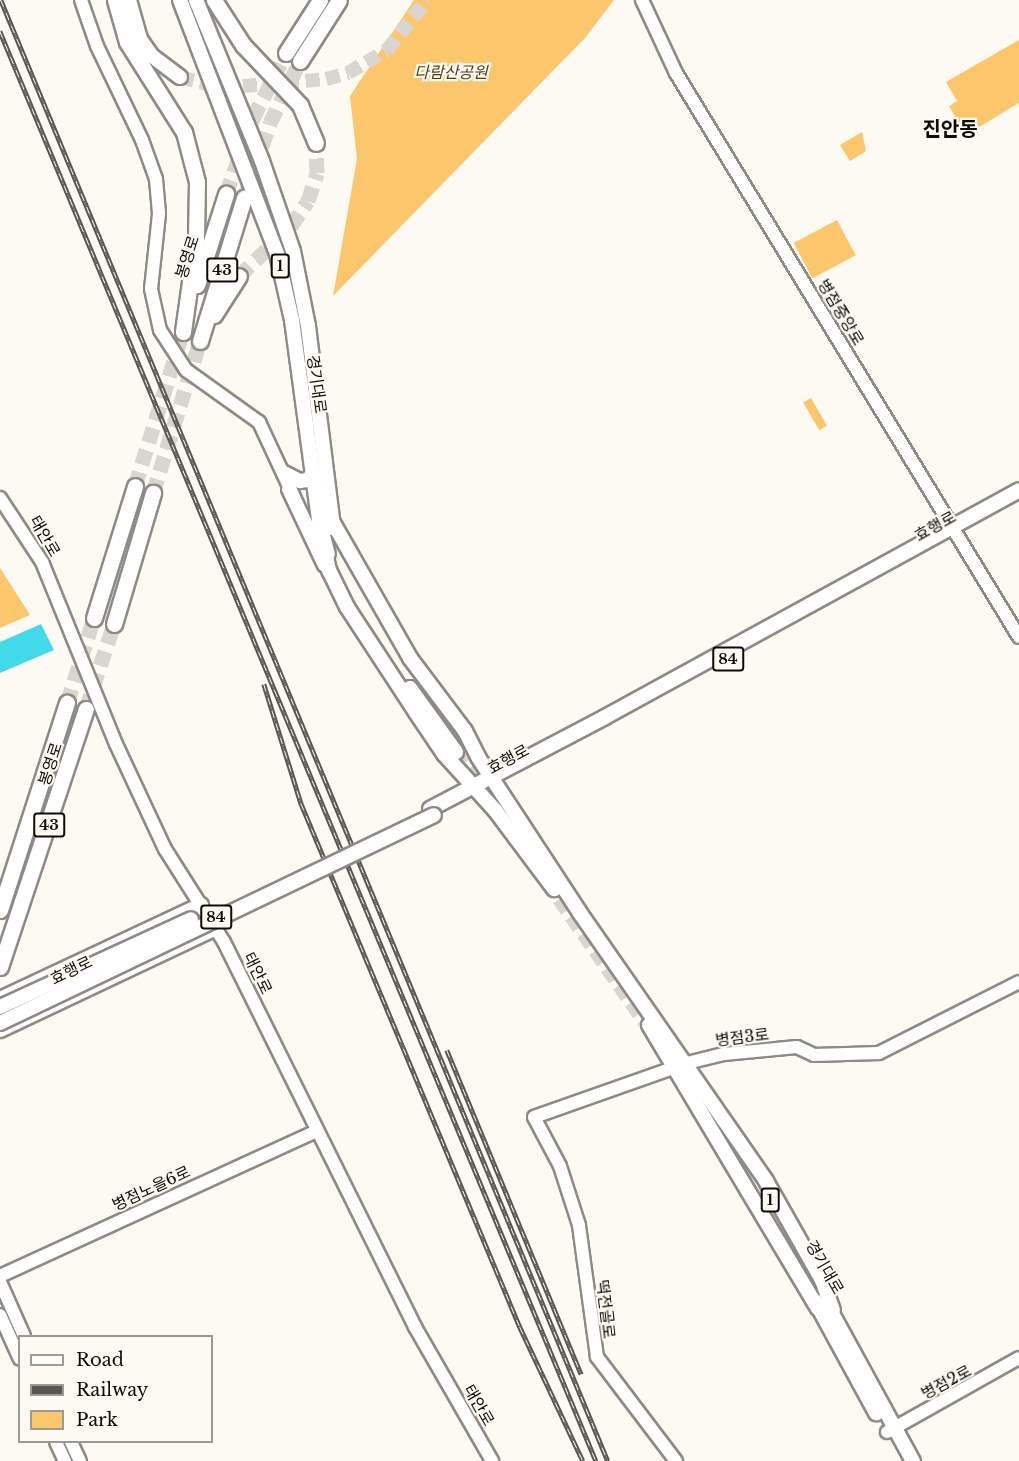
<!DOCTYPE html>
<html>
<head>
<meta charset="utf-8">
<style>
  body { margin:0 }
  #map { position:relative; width:1019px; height:1461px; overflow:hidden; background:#fdf9f3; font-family:"Libre Baskerville","Noto Sans KR",serif }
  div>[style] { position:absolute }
  .green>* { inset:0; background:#fbc66c; transform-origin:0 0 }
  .water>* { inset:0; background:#42daeb }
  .primary-tunnel>* { height:14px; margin-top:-7px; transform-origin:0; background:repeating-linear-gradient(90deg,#d9d5d0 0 14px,transparent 0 21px) }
  .highway-tunnel>* { height:15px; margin-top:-7.5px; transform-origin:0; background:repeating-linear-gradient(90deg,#d9d5d0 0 15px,transparent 0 23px) }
  .roads { filter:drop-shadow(2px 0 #8e8a85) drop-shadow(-2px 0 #8e8a85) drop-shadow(0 2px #8e8a85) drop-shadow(0 -2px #8e8a85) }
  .secondary>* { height:12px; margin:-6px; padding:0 6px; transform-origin:6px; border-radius:6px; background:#fff }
  .primary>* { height:14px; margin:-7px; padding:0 7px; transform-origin:7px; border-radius:7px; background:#fff }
  .highway>* { height:15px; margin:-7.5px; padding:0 7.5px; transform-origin:7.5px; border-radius:7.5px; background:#fff }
  .rail>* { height:4.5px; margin-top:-2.25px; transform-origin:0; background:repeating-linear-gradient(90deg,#fdf9f3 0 7px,#585552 0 14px); box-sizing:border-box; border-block:2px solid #585552 }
  .bridges { filter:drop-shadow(2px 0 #8e8a85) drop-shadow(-2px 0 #8e8a85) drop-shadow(0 2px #8e8a85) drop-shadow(0 -2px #8e8a85) }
  .primary-bridge>* { height:14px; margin:-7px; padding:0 7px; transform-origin:7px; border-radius:7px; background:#fff }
  span { translate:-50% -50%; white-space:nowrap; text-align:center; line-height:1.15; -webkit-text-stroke:4.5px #fdf9f3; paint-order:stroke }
  .shield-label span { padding:2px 4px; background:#fdf9f3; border:2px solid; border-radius:4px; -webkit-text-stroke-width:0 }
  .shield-label { font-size:15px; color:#0e0c0a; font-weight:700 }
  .park-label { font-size:16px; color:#513c15; font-style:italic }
  .street-label { font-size:16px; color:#0e0c0a }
  .quarter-label { font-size:20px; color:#0e0c0a; font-weight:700 }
  .legend { position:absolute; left:18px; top:1335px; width:195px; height:108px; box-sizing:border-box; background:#fdf9f3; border:2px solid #9d9a96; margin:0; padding:8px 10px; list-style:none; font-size:18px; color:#0e0c0a }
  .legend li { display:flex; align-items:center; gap:12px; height:30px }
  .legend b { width:30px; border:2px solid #9d9a96 }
</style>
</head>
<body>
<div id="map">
  <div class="green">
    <i style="clip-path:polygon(414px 0,614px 0,585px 38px,333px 296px,357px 159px,350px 96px)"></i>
    <i style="clip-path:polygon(1019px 40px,1019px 103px,966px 135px,949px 106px,957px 101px,946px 82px)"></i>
    <i style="clip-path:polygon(862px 132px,866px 151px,850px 161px,840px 145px)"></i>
    <i style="left:837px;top:220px;width:40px;height:49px;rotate:62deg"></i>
    <i style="left:811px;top:398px;width:32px;height:9px;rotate:60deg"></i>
    <i style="clip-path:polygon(0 568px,30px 615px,0 628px)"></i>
  </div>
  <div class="water">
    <i style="clip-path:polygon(41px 624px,54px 650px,0 673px,0 642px)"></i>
  </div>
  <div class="primary-tunnel">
    <i style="left:180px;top:77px;width:43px;rotate:14.7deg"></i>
    <i style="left:222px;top:88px;width:104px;rotate:-4.9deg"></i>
    <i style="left:326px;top:79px;width:23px;rotate:-15deg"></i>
    <i style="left:348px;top:73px;width:45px;rotate:-30.5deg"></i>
    <i style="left:387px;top:50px;width:64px;rotate:-51.3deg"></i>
    <i style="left:456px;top:752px;width:46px;rotate:55.6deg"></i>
    <i style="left:481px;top:777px;width:68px;rotate:55.1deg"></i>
    <i style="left:547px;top:882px;width:188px;rotate:55.2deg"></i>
  </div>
  <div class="highway-tunnel">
    <i style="left:247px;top:190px;width:71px;rotate:-71.1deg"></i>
    <i style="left:270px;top:123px;width:69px;rotate:-64.2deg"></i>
    <i style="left:226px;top:194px;width:81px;rotate:-70.4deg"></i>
    <i style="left:253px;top:118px;width:73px;rotate:-63.1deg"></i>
    <i style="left:239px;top:276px;width:72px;rotate:-43.9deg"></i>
    <i style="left:291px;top:226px;width:30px;rotate:-56deg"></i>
    <i style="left:308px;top:201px;width:29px;rotate:-72deg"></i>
    <i style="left:317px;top:173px;width:30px;rotate:-92deg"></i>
    <i style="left:135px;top:486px;width:161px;rotate:-72.7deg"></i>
    <i style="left:153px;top:493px;width:159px;rotate:-72.8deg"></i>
    <i style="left:67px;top:703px;width:89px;rotate:-72.4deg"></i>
    <i style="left:86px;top:709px;width:89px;rotate:-71.8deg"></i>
  </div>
  <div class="roads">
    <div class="secondary">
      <i style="left:81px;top:0;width:49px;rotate:70.8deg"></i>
      <i style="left:97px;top:46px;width:104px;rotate:64.4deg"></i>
      <i style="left:142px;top:140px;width:41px;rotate:70.3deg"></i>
      <i style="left:156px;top:179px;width:35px;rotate:85deg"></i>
      <i style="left:159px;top:214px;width:75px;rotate:96.1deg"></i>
      <i style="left:151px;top:289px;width:42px;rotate:77.6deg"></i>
      <i style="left:160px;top:330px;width:48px;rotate:57deg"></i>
      <i style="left:186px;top:370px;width:90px;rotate:35.5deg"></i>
      <i style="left:259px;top:422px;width:83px;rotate:65deg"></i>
      <i style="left:642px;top:0;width:81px;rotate:65deg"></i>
      <i style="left:676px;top:73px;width:660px;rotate:58.69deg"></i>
      <i style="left:0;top:498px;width:77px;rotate:56.7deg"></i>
      <i style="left:42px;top:562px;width:196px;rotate:67.9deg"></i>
      <i style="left:116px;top:744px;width:116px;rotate:65deg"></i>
      <i style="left:165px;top:849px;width:110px;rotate:57.6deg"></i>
      <i style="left:224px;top:942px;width:430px;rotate:63.6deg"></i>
      <i style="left:415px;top:1327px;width:155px;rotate:60.1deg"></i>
      <i style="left:0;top:1276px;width:348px;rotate:-24.6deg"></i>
      <i style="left:0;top:1282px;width:59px;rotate:66deg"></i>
      <i style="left:0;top:1315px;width:48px;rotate:65.6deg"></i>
      <i style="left:887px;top:1432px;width:151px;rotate:-29.3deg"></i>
      <i style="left:56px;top:1442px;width:21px;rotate:65deg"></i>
      <i style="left:71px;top:1442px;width:21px;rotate:65deg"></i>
      <i style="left:676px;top:1461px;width:131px;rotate:-127.2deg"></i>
      <i style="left:597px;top:1357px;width:133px;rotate:-97.8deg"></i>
      <i style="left:579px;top:1225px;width:62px;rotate:-107.9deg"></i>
      <i style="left:560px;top:1166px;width:55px;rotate:-118deg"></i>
      <i style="left:534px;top:1117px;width:162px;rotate:-19.4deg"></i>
      <i style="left:687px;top:1063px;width:38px;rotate:-14deg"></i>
      <i style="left:724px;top:1054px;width:73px;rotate:-5.5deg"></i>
      <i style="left:797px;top:1047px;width:19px;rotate:25deg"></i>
      <i style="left:814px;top:1055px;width:65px;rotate:-1.8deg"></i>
      <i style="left:879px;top:1053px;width:157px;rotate:-26.9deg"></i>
    </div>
    <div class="primary">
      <i style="left:129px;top:0;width:41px;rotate:74.2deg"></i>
      <i style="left:140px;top:39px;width:21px;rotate:55deg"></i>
      <i style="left:152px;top:56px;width:35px;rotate:37deg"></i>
      <i style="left:180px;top:0;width:272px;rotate:69.1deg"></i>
      <i style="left:277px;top:254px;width:68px;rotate:77.2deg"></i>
      <i style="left:292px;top:320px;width:203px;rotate:82.3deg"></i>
      <i style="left:319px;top:521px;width:34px;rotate:75deg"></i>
      <i style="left:196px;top:0;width:174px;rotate:67.7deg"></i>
      <i style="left:262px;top:161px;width:95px;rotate:71deg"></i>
      <i style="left:293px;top:251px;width:76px;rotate:78.7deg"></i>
      <i style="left:308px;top:326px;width:204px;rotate:82.9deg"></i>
      <i style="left:284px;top:473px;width:18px;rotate:27deg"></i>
      <i style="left:300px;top:481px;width:8px;rotate:-7deg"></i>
      <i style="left:308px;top:480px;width:9px;rotate:-54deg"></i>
      <i style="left:289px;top:489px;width:84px;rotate:64.7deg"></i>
      <i style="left:332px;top:521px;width:158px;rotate:60.3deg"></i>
      <i style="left:410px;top:658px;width:91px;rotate:53deg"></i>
      <i style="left:465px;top:731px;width:29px;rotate:63deg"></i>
      <i style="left:478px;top:757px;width:186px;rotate:56.8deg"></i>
      <i style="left:580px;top:913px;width:326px;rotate:55.2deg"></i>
      <i style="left:766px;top:1181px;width:114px;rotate:60.5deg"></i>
      <i style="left:822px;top:1280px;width:32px;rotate:70deg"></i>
      <i style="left:324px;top:547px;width:24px;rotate:78deg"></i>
      <i style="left:329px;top:570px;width:41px;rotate:64.1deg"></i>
      <i style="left:347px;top:607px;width:124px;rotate:56.8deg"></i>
      <i style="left:415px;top:711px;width:52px;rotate:56deg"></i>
      <i style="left:444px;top:754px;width:76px;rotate:47.7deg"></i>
      <i style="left:495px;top:810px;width:99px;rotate:53.2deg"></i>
      <i style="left:410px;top:688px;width:79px;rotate:54.3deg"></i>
      <i style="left:430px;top:809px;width:198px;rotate:-27.7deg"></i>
      <i style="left:605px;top:717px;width:472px;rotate:-28.7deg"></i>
      <i style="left:0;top:999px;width:222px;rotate:-25.1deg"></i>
      <i style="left:649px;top:1025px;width:330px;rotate:59.2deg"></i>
      <i style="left:0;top:1030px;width:239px;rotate:-25.3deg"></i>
      <i style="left:815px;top:1301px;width:128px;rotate:61.4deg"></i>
      <i style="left:828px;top:1306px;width:177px;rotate:61.3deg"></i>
    </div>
    <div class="highway">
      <i style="left:115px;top:0;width:44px;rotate:74.1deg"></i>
      <i style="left:127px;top:42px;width:107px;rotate:57.7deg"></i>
      <i style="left:184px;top:132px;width:52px;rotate:75.4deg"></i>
      <i style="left:197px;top:182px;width:57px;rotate:91deg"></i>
      <i style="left:196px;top:239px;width:94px;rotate:98deg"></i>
      <i style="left:214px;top:0;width:54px;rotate:57.2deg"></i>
      <i style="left:243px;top:45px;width:83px;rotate:46.5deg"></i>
      <i style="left:300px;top:105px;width:41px;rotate:67.2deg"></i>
      <i style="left:286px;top:53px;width:63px;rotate:-57.3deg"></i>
      <i style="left:300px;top:61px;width:72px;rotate:-57.4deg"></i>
      <i style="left:197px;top:285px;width:96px;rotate:-72.3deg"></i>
      <i style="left:214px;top:315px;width:46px;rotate:-57.3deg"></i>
      <i style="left:200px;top:341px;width:150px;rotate:-72.9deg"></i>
      <i style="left:94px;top:618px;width:138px;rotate:-72.7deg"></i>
      <i style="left:114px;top:624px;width:137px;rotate:-73.4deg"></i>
      <i style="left:0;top:910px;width:218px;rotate:-72.1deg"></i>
      <i style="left:0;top:967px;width:272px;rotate:-71.6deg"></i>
    </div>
  </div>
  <div class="rail">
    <i style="left:1px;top:0;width:1582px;rotate:67.44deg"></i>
    <i style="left:0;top:31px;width:1549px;rotate:67.37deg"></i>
    <i style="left:264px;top:684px;width:125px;rotate:72.7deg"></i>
    <i style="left:301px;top:803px;width:568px;rotate:67.32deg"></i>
    <i style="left:520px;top:1327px;width:148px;rotate:64.8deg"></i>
    <i style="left:447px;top:1050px;width:351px;rotate:67.5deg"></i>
  </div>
  <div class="bridges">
    <div class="primary-bridge">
      <i style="left:0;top:1007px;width:210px;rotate:-24.7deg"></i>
      <i style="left:0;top:1023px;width:481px;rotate:-25.6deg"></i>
    </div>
  </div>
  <div class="shield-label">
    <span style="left:280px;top:266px">1</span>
    <span style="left:222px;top:270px">43</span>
    <span style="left:728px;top:659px">84</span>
    <span style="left:49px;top:825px">43</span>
    <span style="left:216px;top:917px">84</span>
    <span style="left:770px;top:1200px">1</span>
  </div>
  <div class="park-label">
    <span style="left:451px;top:72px">다람산공원</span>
  </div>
  <div class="street-label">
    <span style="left:187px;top:257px;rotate:-72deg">봉영로</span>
    <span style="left:841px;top:312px;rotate:59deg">병점중앙로</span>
    <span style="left:317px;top:384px;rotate:82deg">경기대로</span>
    <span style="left:935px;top:526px;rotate:-29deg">효행로</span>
    <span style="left:45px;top:536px;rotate:60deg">태안로</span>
    <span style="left:508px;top:759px;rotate:-28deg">효행로</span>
    <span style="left:50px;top:764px;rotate:-72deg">봉영로</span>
    <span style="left:71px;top:970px;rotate:-26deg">효행로</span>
    <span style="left:258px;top:973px;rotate:64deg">태안로</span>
    <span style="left:742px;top:1037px;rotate:-7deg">병점3로</span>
    <span style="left:151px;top:1188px;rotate:-25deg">병점노을6로</span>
    <span style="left:825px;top:1267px;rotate:60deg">경기대로</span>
    <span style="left:606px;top:1309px;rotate:83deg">떡전골로</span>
    <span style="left:946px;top:1382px;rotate:-28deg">병점2로</span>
    <span style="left:479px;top:1405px;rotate:60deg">태안로</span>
  </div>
  <div class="quarter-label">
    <span style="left:950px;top:129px">진안동</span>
  </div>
  <ul class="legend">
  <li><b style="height:8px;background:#fff"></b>Road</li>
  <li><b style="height:8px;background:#585552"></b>Railway</li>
  <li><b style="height:16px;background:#fbc66c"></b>Park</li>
  </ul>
</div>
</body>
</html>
